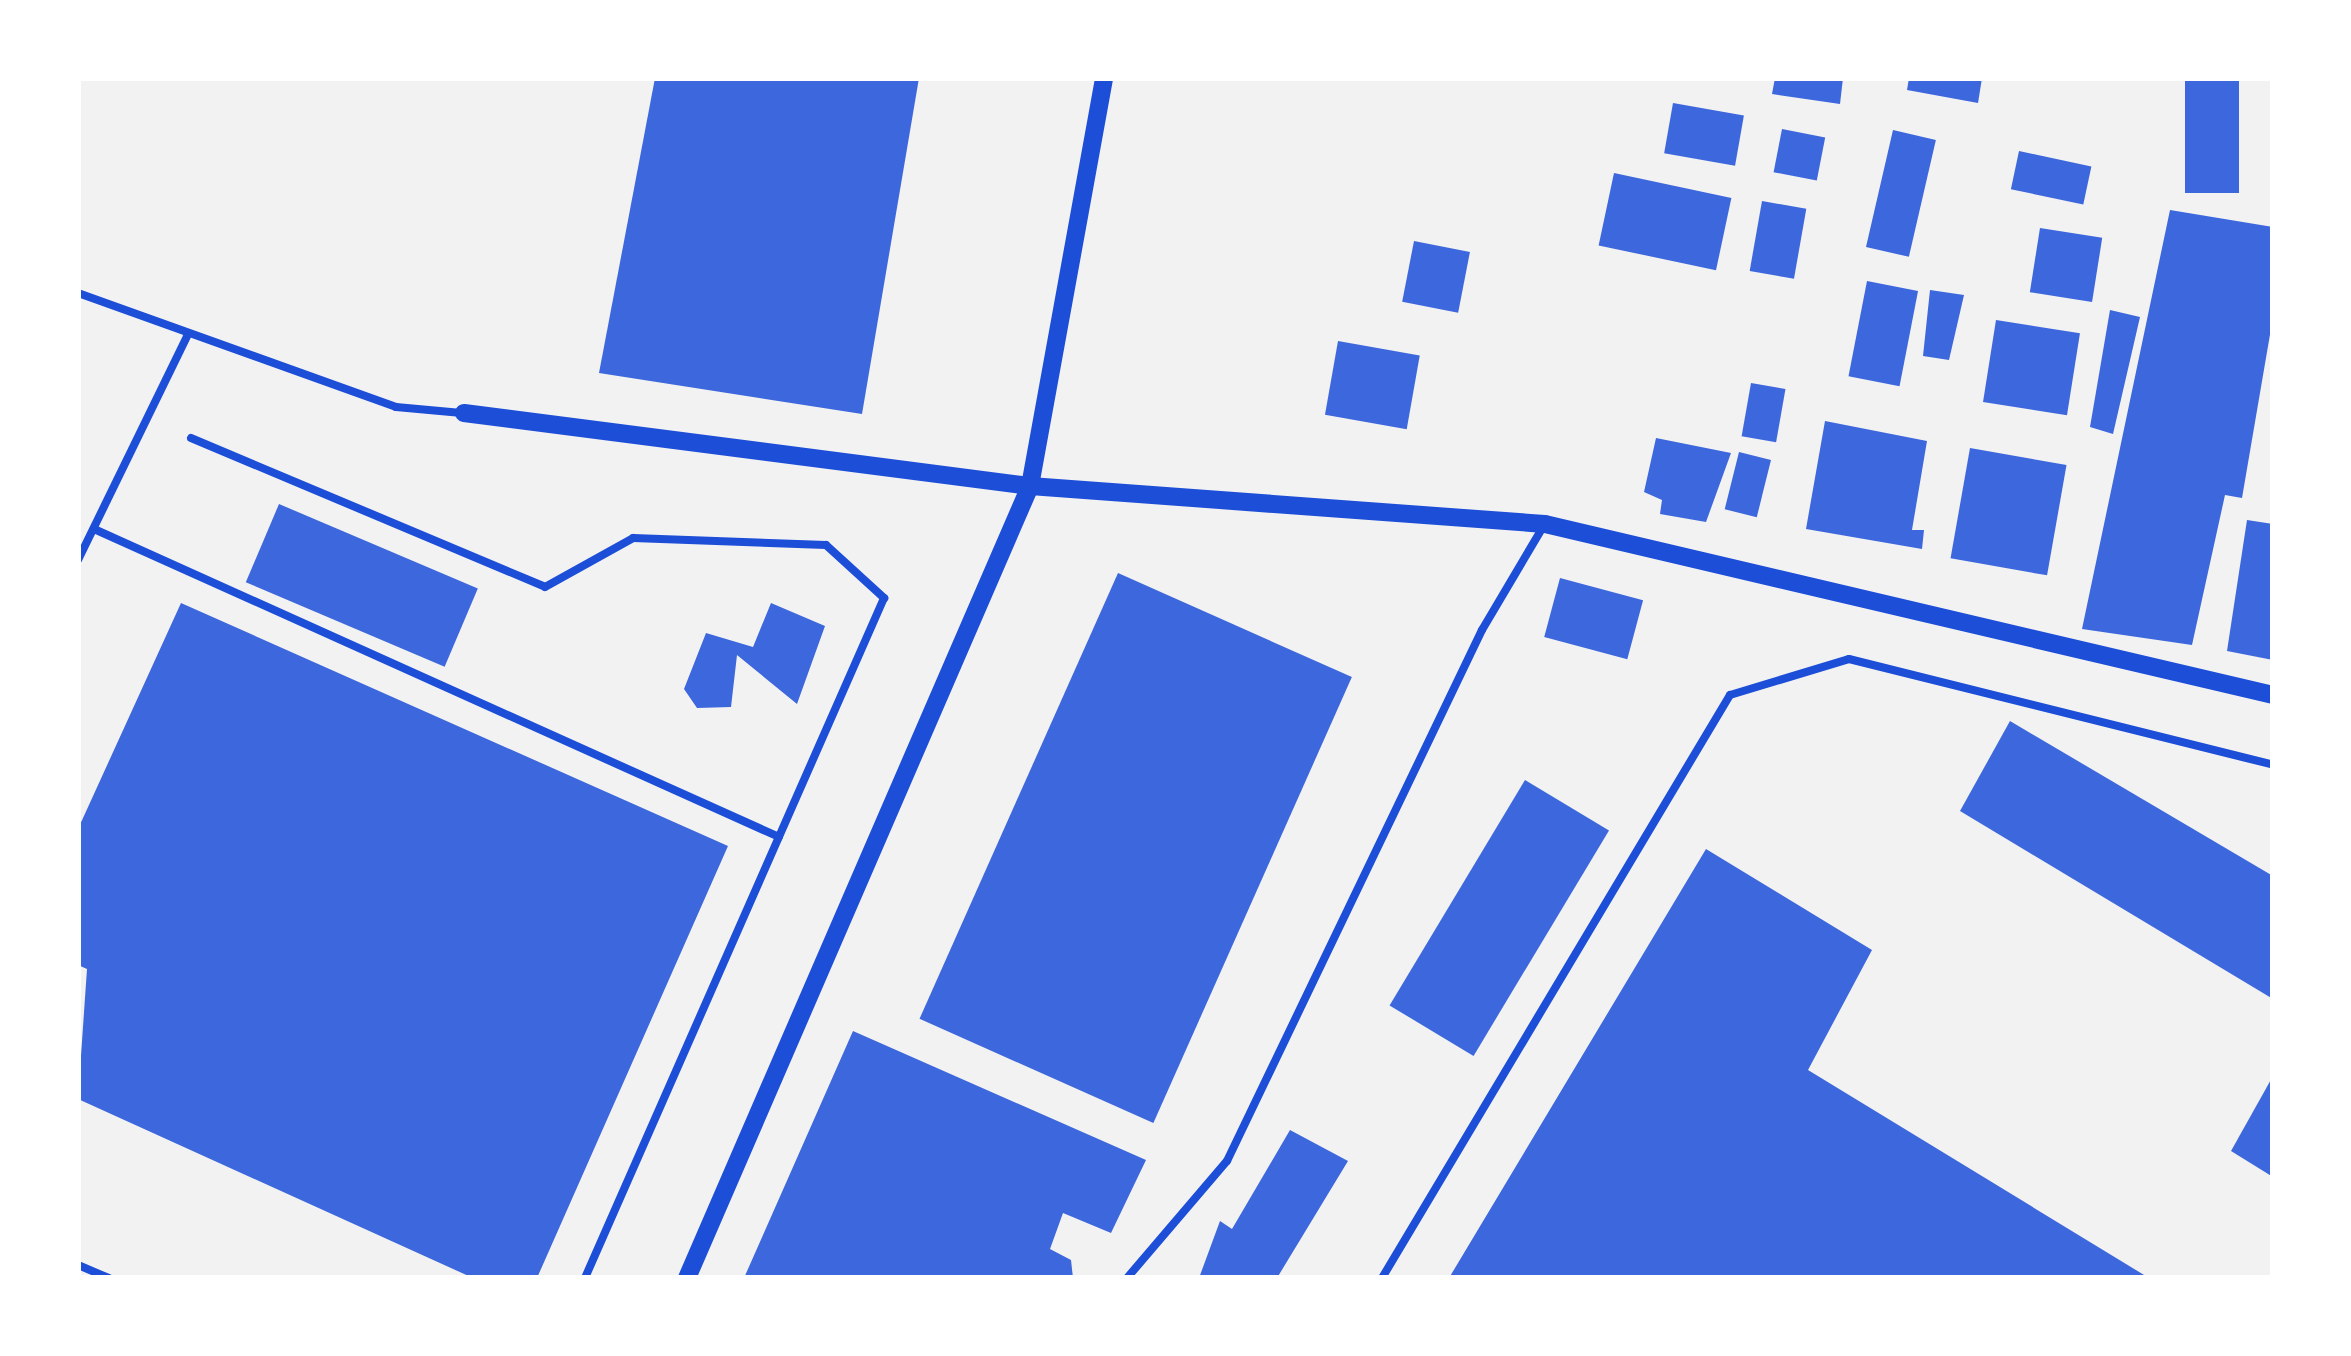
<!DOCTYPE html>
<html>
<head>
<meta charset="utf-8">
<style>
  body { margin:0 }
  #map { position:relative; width:2351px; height:1356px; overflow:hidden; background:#f2f2f2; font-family:Poppins,sans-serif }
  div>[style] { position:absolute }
  .building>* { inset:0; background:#3d67dc; transform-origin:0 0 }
  .service>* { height:8px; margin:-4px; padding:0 4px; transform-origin:4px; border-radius:4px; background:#1d4ed8 }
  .tertiary>* { height:18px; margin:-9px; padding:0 9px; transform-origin:9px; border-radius:9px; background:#1d4ed8 }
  span { translate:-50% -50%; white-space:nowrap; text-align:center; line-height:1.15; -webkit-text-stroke:10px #fff; paint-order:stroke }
  .frame { position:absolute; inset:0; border:81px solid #fff; pointer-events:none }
</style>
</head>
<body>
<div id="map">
  <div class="building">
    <i style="clip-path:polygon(655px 78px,919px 78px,862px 414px,599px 373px)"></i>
    <i style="clip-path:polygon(1775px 78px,1843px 78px,1840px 104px,1772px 94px)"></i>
    <i style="clip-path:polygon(1909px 78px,1982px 78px,1978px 103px,1907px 90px)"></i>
    <i style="left:2185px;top:78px;width:54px;height:115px"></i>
    <i style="left:1673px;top:103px;width:72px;height:51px;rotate:10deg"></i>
    <i style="left:1782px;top:129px;width:44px;height:44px;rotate:11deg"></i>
    <i style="left:1893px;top:130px;width:44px;height:120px;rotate:13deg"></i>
    <i style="left:2019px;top:151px;width:74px;height:39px;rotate:12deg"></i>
    <i style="left:1614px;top:173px;width:120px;height:74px;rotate:12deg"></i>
    <i style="left:1762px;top:201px;width:45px;height:71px;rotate:10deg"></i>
    <i style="clip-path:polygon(2170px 210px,2273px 227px,2273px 317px,2242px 498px,2225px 495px,2192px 645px,2082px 629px)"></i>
    <i style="left:2040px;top:228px;width:63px;height:65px;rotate:9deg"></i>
    <i style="left:1414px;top:241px;width:57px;height:62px;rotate:11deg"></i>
    <i style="left:1867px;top:281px;width:52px;height:97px;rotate:11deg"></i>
    <i style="clip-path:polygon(1930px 290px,1964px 295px,1949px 360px,1923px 356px)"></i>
    <i style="clip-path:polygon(2110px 310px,2140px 317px,2113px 434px,2090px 427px)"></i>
    <i style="left:1996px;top:320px;width:85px;height:83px;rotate:9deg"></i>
    <i style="left:1338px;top:341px;width:83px;height:75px;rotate:10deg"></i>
    <i style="left:1751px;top:383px;width:35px;height:54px;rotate:10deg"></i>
    <i style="clip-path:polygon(1825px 421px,1927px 441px,1912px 530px,1924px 530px,1922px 549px,1806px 529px)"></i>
    <i style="clip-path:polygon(1656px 438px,1731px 453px,1706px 522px,1660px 514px,1662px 500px,1644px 492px)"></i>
    <i style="left:1970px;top:448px;width:98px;height:112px;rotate:10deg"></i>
    <i style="left:1739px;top:452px;width:33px;height:59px;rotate:14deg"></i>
    <i style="left:279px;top:504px;width:216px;height:85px;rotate:23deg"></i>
    <i style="clip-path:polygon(2247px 520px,2273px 524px,2273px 660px,2227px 651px)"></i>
    <i style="left:1118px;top:573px;width:256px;height:488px;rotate:24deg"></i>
    <i style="left:1560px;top:578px;width:86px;height:61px;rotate:15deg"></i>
    <i style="clip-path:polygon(181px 603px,728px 846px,537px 1278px,473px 1278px,78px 1099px,87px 969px,78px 965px,78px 829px)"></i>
    <i style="clip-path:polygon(771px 603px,825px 626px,797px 704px,737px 655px,731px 707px,697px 708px,684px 689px,706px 633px,753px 647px)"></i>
    <i style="clip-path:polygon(2010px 721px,2273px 876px,2273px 999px,1960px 811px)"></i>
    <i style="left:1525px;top:780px;width:98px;height:263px;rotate:31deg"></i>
    <i style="clip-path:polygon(1706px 849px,1872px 950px,1808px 1070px,2149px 1278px,1449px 1278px)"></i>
    <i style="clip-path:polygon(853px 1031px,1146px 1160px,1111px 1233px,1063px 1213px,1050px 1249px,1071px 1260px,1073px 1278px,744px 1278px)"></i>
    <i style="clip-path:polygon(2273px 1076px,2273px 1177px,2231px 1151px)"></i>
    <i style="clip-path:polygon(1290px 1130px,1348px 1161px,1277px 1278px,1199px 1278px,1220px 1221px,1232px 1229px)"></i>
  </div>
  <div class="service">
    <i style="left:78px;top:293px;width:338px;rotate:19.7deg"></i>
    <i style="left:396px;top:407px;width:66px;rotate:5.2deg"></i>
    <i style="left:191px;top:438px;width:384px;rotate:22.8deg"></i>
    <i style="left:545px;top:587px;width:101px;rotate:-29.1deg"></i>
    <i style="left:633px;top:538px;width:193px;rotate:2.1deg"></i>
    <i style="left:826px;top:545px;width:79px;rotate:42.4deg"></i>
    <i style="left:884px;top:598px;width:743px;rotate:113.74deg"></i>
    <i style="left:94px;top:529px;width:751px;rotate:24.21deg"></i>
    <i style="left:78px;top:560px;width:248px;rotate:-64deg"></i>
    <i style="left:78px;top:1265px;width:34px;rotate:23deg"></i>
    <i style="left:1127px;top:1278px;width:154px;rotate:-49.5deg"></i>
    <i style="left:1227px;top:1161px;width:589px;rotate:-64.35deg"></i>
    <i style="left:1482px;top:630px;width:120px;rotate:-59.4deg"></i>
    <i style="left:1382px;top:1278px;width:679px;rotate:-59.17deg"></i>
    <i style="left:1730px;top:695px;width:124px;rotate:-16.8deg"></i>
    <i style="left:1849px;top:659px;width:437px;rotate:14deg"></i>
  </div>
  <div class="tertiary">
    <i style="left:464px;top:413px;width:571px;rotate:7.35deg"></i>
    <i style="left:1030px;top:486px;width:516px;rotate:4.22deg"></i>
    <i style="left:1545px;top:524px;width:748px;rotate:13.22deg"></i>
    <i style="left:687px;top:1278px;width:863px;rotate:-66.58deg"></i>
    <i style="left:1030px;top:486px;width:415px;rotate:-79.7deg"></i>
  </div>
  <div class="frame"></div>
</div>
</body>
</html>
